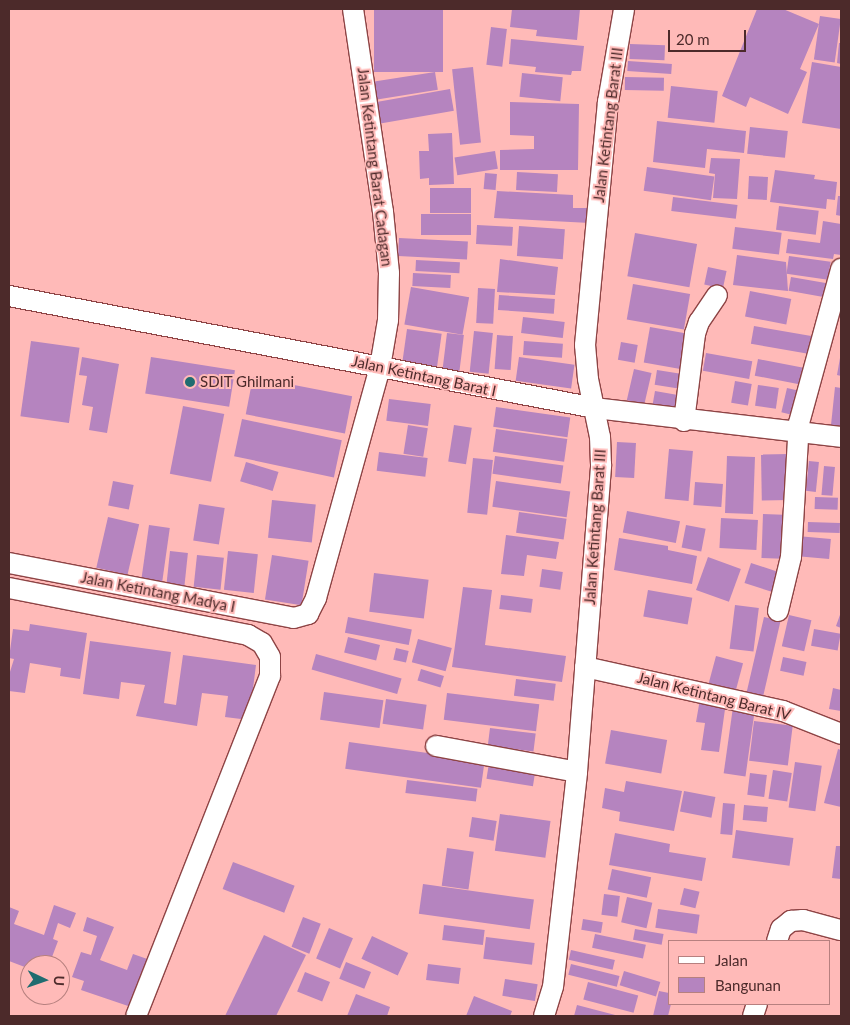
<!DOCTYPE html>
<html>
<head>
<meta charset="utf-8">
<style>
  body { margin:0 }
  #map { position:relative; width:850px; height:1025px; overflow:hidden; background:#ffbab8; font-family:Lato,sans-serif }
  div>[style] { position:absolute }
  .building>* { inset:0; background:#b584bf; transform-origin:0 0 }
  .roads { filter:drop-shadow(1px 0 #8e4445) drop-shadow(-1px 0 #8e4445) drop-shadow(0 1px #8e4445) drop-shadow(0 -1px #8e4445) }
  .minor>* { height:20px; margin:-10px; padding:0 10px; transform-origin:10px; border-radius:10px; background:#fff }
  .dots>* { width:14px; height:14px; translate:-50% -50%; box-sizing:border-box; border:2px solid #ffbab8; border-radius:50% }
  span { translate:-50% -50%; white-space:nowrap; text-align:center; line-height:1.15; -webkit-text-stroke:4px #ffbab8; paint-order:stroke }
  .street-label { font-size:15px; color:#4c2a2a }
  .poi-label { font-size:15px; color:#4c2a2a }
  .left { translate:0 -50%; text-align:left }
  .frame { position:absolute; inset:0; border:10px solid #4c2a2a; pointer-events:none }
  .legend { position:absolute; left:668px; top:940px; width:162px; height:65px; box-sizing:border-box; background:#ffbab8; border:1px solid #b7807f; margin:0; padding:6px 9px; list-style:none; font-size:15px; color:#4c2a2a }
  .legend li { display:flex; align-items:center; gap:10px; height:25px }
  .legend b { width:25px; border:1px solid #b7807f }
  .north { position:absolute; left:20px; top:955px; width:50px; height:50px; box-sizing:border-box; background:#ffbab8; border:1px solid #b7807f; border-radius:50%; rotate:93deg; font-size:14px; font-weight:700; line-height:20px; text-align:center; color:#4c2a2a }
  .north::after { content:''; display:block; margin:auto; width:18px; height:22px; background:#206c70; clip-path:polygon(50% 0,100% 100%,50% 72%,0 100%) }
  .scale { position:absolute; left:668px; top:30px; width:78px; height:22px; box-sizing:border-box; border:2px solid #4c2a2a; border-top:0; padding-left:6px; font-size:15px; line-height:18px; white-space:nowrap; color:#4c2a2a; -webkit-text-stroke:4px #ffbab8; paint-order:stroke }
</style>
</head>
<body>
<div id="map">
  <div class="building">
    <i style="left:374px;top:9px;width:69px;height:63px"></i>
    <i style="clip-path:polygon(512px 9px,580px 9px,577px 40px,536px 36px,537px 30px,510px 27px)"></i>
    <i style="clip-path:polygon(757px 9px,783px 9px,819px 24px,800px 69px,807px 72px,788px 114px,750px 97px,746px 107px,722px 96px)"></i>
    <i style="left:820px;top:16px;width:21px;height:44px;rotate:8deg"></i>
    <i style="left:491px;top:27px;width:16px;height:38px;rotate:7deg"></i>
    <i style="clip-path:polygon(511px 39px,584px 46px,581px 71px,572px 71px,571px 75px,535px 72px,536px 67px,509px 64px)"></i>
    <i style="clip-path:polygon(839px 43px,841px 43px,841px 64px,837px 63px)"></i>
    <i style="left:630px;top:44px;width:35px;height:15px;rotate:2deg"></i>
    <i style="left:628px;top:61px;width:44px;height:10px;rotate:4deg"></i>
    <i style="clip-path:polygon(812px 62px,841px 67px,841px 129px,802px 123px)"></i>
    <i style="left:473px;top:67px;width:76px;height:21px;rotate:84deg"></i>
    <i style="left:435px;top:72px;width:18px;height:63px;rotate:81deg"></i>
    <i style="left:522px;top:73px;width:41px;height:24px;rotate:6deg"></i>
    <i style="left:625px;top:77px;width:39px;height:13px;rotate:1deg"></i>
    <i style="left:671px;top:86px;width:47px;height:32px;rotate:6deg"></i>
    <i style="left:450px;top:89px;width:22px;height:76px;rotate:80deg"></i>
    <i style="clip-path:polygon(510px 102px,579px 104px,578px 170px,500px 170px,500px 150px,534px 149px,534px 136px,510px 135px)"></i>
    <i style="clip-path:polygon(657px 121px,746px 131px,744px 153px,707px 149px,705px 168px,653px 162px)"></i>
    <i style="left:750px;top:127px;width:38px;height:27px;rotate:6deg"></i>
    <i style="clip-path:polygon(452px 133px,454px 184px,429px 185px,429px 178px,420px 179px,419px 151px,429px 151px,428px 134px)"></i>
    <i style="left:495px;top:151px;width:18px;height:41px;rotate:81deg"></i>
    <i style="clip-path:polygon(711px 158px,740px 159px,737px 199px,713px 198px,715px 174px,709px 173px)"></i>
    <i style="left:647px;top:167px;width:68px;height:24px;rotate:8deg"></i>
    <i style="clip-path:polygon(775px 170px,815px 175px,814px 179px,837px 182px,835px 200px,827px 199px,826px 209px,770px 202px)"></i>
    <i style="left:517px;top:172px;width:41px;height:18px;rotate:3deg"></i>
    <i style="left:485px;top:173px;width:12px;height:16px;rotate:5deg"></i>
    <i style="left:749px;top:176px;width:19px;height:23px;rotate:3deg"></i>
    <i style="left:430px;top:188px;width:41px;height:25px"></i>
    <i style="clip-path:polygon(497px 191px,573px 195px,573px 208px,591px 208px,590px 223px,494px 218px)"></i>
    <i style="clip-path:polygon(838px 196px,841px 196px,841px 216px,836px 215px)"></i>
    <i style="left:673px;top:197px;width:65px;height:14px;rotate:7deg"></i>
    <i style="left:779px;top:206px;width:40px;height:24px;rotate:7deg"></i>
    <i style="left:421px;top:214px;width:50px;height:21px"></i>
    <i style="clip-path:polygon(823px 221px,841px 224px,841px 255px,834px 254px,833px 259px,786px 253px,788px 239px,820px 243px)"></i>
    <i style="left:477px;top:225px;width:36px;height:19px;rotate:3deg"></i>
    <i style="left:519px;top:226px;width:46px;height:30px;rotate:4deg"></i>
    <i style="left:735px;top:227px;width:47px;height:22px;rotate:7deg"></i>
    <i style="left:635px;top:233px;width:63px;height:44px;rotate:10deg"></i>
    <i style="left:399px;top:238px;width:69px;height:18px;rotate:3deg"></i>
    <i style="clip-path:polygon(737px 255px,786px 262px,788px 291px,733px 285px)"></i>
    <i style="left:789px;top:256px;width:42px;height:18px;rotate:8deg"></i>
    <i style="clip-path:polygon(500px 259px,558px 267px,555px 295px,497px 292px)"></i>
    <i style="left:416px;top:260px;width:44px;height:11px;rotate:3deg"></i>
    <i style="left:708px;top:267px;width:19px;height:18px;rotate:12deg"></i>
    <i style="left:413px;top:273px;width:38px;height:13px;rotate:3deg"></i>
    <i style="left:791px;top:277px;width:41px;height:14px;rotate:10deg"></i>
    <i style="left:633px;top:284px;width:58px;height:36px;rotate:10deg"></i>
    <i style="left:411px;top:287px;width:59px;height:38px;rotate:10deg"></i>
    <i style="left:478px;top:288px;width:17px;height:35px;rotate:3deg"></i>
    <i style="left:750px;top:291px;width:42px;height:26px;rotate:11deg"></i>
    <i style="left:499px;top:295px;width:56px;height:15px;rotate:4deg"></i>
    <i style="left:523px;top:317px;width:42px;height:16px;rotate:7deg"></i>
    <i style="left:754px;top:326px;width:64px;height:18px;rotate:10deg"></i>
    <i style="left:650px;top:327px;width:40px;height:36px;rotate:10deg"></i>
    <i style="left:407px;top:329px;width:35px;height:38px;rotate:8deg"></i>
    <i style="left:474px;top:331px;width:19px;height:41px;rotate:6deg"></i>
    <i style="left:447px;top:333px;width:17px;height:45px;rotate:7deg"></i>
    <i style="left:497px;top:335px;width:16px;height:34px;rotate:4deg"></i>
    <i style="left:31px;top:341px;width:49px;height:76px;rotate:8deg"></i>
    <i style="left:524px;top:341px;width:39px;height:14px;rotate:4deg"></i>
    <i style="left:621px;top:342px;width:17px;height:18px;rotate:10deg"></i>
    <i style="left:706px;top:353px;width:47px;height:18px;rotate:10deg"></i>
    <i style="clip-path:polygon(82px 357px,119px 364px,107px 433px,89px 430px,93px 407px,82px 405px,87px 376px,79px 375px)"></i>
    <i style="left:151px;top:357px;width:85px;height:37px;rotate:9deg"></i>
    <i style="left:519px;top:357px;width:56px;height:24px;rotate:8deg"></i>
    <i style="clip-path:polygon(840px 358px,841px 358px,841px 376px,837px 375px)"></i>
    <i style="left:758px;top:359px;width:53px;height:17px;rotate:11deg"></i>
    <i style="left:634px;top:369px;width:18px;height:32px;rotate:13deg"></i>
    <i style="left:657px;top:370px;width:32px;height:15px;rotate:9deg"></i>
    <i style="left:253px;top:377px;width:101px;height:38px;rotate:11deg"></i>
    <i style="left:735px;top:381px;width:17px;height:22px;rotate:10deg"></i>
    <i style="left:758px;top:385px;width:21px;height:21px;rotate:8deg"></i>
    <i style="clip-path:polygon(835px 387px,841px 388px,841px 427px,831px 425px)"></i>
    <i style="left:787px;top:388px;width:18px;height:25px;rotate:13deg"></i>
    <i style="left:655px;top:391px;width:29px;height:17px;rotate:10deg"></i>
    <i style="left:389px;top:399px;width:42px;height:22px;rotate:7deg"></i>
    <i style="left:183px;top:406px;width:42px;height:69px;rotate:11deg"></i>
    <i style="left:496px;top:407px;width:75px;height:20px;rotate:8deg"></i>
    <i style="left:242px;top:419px;width:102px;height:38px;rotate:12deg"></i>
    <i style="left:408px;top:425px;width:20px;height:29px;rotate:9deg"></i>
    <i style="left:454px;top:425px;width:18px;height:37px;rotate:9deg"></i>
    <i style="left:496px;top:429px;width:72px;height:23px;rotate:8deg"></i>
    <i style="left:617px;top:442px;width:19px;height:35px;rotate:3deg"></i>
    <i style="left:669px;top:449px;width:24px;height:50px;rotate:5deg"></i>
    <i style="left:379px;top:452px;width:49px;height:19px;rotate:7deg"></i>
    <i style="left:789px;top:454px;width:46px;height:28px;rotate:89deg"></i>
    <i style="left:495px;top:456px;width:69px;height:18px;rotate:8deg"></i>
    <i style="left:727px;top:456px;width:28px;height:57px;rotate:2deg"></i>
    <i style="left:473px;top:458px;width:20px;height:55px;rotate:6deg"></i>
    <i style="left:809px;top:461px;width:10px;height:30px;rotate:6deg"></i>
    <i style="left:246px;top:462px;width:34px;height:20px;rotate:17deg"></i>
    <i style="left:824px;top:466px;width:11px;height:29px;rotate:5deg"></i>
    <i style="left:113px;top:481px;width:21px;height:25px;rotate:11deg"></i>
    <i style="left:496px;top:481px;width:75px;height:26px;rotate:8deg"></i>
    <i style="left:695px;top:482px;width:28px;height:23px;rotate:4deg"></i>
    <i style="left:815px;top:497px;width:23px;height:12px;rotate:2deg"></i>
    <i style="left:272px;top:500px;width:44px;height:38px;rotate:6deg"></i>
    <i style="left:199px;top:504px;width:26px;height:37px;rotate:9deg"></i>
    <i style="left:627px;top:511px;width:54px;height:22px;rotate:11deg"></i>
    <i style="left:519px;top:512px;width:48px;height:21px;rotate:8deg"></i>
    <i style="left:763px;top:514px;width:27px;height:44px;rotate:2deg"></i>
    <i style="left:108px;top:517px;width:32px;height:52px;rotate:13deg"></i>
    <i style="left:721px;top:518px;width:37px;height:30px;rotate:3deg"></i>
    <i style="left:808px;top:522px;width:32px;height:10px;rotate:2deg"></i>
    <i style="left:149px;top:525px;width:21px;height:57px;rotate:8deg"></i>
    <i style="left:686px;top:525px;width:20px;height:23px;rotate:11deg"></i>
    <i style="clip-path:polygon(506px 535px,559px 542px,556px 559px,527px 555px,524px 576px,501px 574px)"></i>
    <i style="left:797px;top:536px;width:34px;height:20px;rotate:5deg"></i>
    <i style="clip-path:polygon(619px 538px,668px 546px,668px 550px,697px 556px,692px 584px,614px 570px)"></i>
    <i style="left:170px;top:551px;width:18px;height:34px;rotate:6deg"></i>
    <i style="left:228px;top:551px;width:30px;height:39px;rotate:6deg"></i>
    <i style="left:197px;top:555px;width:27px;height:32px;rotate:6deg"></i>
    <i style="left:272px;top:555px;width:37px;height:45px;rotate:9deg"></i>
    <i style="left:708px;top:557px;width:35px;height:35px;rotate:20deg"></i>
    <i style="left:751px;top:563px;width:32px;height:21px;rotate:18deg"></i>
    <i style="left:542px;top:569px;width:21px;height:18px;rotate:8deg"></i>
    <i style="left:374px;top:573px;width:55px;height:39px;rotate:7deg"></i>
    <i style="clip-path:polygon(463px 587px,492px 590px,485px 645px,566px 656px,562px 682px,452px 667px)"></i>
    <i style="left:648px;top:590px;width:45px;height:27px;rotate:10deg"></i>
    <i style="left:501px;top:595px;width:32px;height:14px;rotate:7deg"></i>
    <i style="left:735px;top:605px;width:24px;height:44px;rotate:7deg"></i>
    <i style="clip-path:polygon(841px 612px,841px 628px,836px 626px)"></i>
    <i style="left:789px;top:615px;width:23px;height:32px;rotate:13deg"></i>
    <i style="left:348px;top:617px;width:65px;height:16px;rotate:11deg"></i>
    <i style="left:764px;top:617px;width:17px;height:81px;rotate:13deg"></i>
    <i style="clip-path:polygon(30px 624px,87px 633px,80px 679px,60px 676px,61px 668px,30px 663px,25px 693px,9px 691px,9px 675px,14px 659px,9px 658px,13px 629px,29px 631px)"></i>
    <i style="left:814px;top:629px;width:27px;height:17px;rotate:10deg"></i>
    <i style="left:348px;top:637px;width:33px;height:16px;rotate:14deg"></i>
    <i style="left:418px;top:639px;width:35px;height:24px;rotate:15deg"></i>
    <i style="clip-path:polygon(90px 641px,171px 652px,164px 703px,176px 705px,183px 655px,256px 665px,249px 720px,225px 717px,228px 696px,202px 693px,197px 726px,136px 716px,145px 685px,121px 682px,119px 699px,83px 694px)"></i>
    <i style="left:396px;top:648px;width:13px;height:12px;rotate:13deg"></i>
    <i style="left:316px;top:654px;width:89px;height:16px;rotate:16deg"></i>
    <i style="left:716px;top:656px;width:28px;height:32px;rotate:15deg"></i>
    <i style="left:783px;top:657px;width:24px;height:14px;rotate:12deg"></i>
    <i style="left:421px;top:669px;width:24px;height:12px;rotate:17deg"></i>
    <i style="left:516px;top:679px;width:40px;height:17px;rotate:7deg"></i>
    <i style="clip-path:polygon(833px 688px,841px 690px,841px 711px,829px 709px)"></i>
    <i style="left:324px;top:692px;width:60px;height:28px;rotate:8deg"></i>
    <i style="left:447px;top:693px;width:93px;height:27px;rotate:7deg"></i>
    <i style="left:386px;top:699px;width:41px;height:25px;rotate:8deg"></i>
    <i style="clip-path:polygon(700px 699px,726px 702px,719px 752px,701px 750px,705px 723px,696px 722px)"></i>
    <i style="left:733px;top:707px;width:22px;height:67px;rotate:8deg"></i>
    <i style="left:754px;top:721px;width:39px;height:40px;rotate:7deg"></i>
    <i style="left:490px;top:728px;width:46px;height:18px;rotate:7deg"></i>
    <i style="left:611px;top:730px;width:57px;height:34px;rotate:10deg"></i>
    <i style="left:349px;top:742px;width:137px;height:27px;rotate:8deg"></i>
    <i style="clip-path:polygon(838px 749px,841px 750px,841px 807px,824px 803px)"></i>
    <i style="left:795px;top:762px;width:27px;height:46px;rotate:8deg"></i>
    <i style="left:489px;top:763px;width:47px;height:16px;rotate:9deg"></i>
    <i style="left:773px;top:770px;width:19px;height:29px;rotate:9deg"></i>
    <i style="left:750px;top:773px;width:17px;height:22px;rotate:7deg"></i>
    <i style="left:407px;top:780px;width:71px;height:13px;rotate:7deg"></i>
    <i style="clip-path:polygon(626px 781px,682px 791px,674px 831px,619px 821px,620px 812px,602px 808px,605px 788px,624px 792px)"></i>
    <i style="left:684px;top:791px;width:32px;height:21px;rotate:11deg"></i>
    <i style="left:723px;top:803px;width:12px;height:31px;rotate:5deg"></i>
    <i style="left:744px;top:805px;width:24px;height:15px;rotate:5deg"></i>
    <i style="left:500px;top:814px;width:51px;height:37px;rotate:8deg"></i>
    <i style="left:472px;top:817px;width:25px;height:20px;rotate:9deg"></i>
    <i style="left:736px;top:830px;width:58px;height:28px;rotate:8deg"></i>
    <i style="clip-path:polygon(615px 833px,670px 844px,669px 852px,706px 858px,702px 881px,609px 865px)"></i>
    <i style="clip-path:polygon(836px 846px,841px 846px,841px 879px,832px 878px)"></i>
    <i style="left:447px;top:848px;width:27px;height:38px;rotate:8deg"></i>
    <i style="left:233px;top:862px;width:66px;height:29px;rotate:21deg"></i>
    <i style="left:612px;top:869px;width:40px;height:21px;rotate:12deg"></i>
    <i style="left:423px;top:884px;width:112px;height:30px;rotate:8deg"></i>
    <i style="left:684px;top:888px;width:16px;height:17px;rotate:14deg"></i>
    <i style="left:604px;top:894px;width:16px;height:21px;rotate:7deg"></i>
    <i style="left:627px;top:897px;width:26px;height:26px;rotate:13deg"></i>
    <i style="clip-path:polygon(54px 905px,76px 913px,70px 928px,58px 923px,53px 939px,58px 941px,49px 965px,35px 962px,30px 969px,9px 961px,9px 907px,19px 911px,14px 924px,44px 935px)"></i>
    <i style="left:658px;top:909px;width:42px;height:19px;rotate:8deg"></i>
    <i style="clip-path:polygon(87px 917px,114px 927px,100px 960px,127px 970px,133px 954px,153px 961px,134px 1008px,81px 990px,84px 981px,72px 977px,81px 952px,91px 955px,97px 936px,83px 931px)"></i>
    <i style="left:303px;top:917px;width:19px;height:32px;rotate:21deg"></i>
    <i style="left:583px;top:919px;width:20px;height:11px;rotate:9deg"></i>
    <i style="left:444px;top:925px;width:41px;height:15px;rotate:7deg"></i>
    <i style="left:329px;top:928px;width:26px;height:33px;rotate:23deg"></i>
    <i style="left:635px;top:929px;width:29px;height:11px;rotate:10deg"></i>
    <i style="left:595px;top:934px;width:52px;height:14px;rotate:12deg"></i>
    <i style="clip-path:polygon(264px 935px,306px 955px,276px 1016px,225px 1016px)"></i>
    <i style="left:372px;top:936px;width:40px;height:25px;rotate:25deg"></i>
    <i style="left:486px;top:937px;width:49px;height:22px;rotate:7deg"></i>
    <i style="left:571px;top:950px;width:45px;height:10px;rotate:13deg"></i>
    <i style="left:346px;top:962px;width:27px;height:18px;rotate:22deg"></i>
    <i style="left:428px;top:964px;width:33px;height:16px;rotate:7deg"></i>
    <i style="left:571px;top:964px;width:50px;height:11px;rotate:14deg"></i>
    <i style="left:624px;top:971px;width:38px;height:15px;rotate:17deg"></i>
    <i style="left:305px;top:972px;width:27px;height:21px;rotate:22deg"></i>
    <i style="left:505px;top:979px;width:33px;height:17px;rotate:9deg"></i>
    <i style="left:588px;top:982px;width:52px;height:18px;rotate:15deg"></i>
    <i style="clip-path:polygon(659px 991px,669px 993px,671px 1004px,668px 1016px,653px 1016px)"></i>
    <i style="clip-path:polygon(356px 994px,390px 1007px,387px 1016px,347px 1016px)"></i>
    <i style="clip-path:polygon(474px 996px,512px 1011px,510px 1016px,466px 1016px)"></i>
    <i style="clip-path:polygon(577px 1005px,619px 1016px,574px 1016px)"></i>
  </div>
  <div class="roads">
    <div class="minor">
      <i style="left:9px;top:296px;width:597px;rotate:10.82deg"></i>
      <i style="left:595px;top:408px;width:248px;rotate:6.7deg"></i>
      <i style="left:684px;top:421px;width:88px;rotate:-82.8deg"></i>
      <i style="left:695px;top:334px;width:13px;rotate:-72deg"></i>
      <i style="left:699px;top:322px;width:32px;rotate:-56deg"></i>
      <i style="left:9px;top:563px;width:290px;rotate:10.9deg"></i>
      <i style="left:294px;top:618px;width:15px;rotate:-16deg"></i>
      <i style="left:308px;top:614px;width:18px;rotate:-63deg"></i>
      <i style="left:316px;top:598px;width:240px;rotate:-74.5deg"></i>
      <i style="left:380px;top:367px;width:48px;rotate:-80.3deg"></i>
      <i style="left:388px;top:320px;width:47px;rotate:-88.8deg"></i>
      <i style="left:389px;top:273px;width:61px;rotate:-95.6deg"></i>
      <i style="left:383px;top:212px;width:205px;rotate:-98.4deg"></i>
      <i style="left:9px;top:588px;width:244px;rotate:11.1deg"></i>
      <i style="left:248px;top:635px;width:16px;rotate:30deg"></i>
      <i style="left:262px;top:643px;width:16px;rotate:60deg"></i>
      <i style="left:270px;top:657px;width:19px;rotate:90deg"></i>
      <i style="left:270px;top:676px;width:365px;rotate:111.5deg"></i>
      <i style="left:778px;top:611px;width:56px;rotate:-76.5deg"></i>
      <i style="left:791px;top:557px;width:134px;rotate:-86.6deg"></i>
      <i style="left:799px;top:423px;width:160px;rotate:-74.7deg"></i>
      <i style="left:585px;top:667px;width:203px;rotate:12.5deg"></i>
      <i style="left:783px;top:711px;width:62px;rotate:21.6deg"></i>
      <i style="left:436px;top:746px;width:143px;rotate:10.4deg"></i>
      <i style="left:777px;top:941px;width:13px;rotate:-72deg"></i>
      <i style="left:781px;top:929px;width:13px;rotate:-39deg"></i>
      <i style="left:791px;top:921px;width:12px;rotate:-5deg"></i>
      <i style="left:803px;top:920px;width:39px;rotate:15deg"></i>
      <i style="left:544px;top:1016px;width:30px;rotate:-73deg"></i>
      <i style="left:553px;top:987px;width:216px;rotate:-83.6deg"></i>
      <i style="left:577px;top:772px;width:308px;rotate:-85.5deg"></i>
      <i style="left:601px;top:465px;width:28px;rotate:-92deg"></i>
      <i style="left:600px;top:437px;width:59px;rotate:-101.7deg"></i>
      <i style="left:588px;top:379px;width:34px;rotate:-95deg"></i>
      <i style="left:585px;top:345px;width:244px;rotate:-84.6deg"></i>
      <i style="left:608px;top:102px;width:94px;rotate:-80.2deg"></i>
      <i style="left:753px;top:1016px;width:13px;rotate:-72deg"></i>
    </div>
  </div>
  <div class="dots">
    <i style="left:190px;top:382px;background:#206c70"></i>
  </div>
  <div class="street-label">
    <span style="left:608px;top:125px;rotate:-83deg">Jalan Ketintang Barat III</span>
    <span style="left:375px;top:167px;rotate:83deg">Jalan Ketintang Barat Cadagan</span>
    <span style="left:424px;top:376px;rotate:12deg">Jalan Ketintang Barat I</span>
    <span style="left:595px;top:527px;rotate:-86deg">Jalan Ketintang Barat III</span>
    <span style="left:158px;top:592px;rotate:11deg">Jalan Ketintang Madya I</span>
    <span style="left:714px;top:696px;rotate:14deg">Jalan Ketintang Barat IV</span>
  </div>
  <div class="poi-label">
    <span class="left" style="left:200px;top:382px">SDIT Ghilmani</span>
  </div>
  <div class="frame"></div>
  <ul class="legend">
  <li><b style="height:6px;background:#fff"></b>Jalan</li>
  <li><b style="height:14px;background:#b584bf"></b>Bangunan</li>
  </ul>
  <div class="north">U</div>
  <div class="scale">20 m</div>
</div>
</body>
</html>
